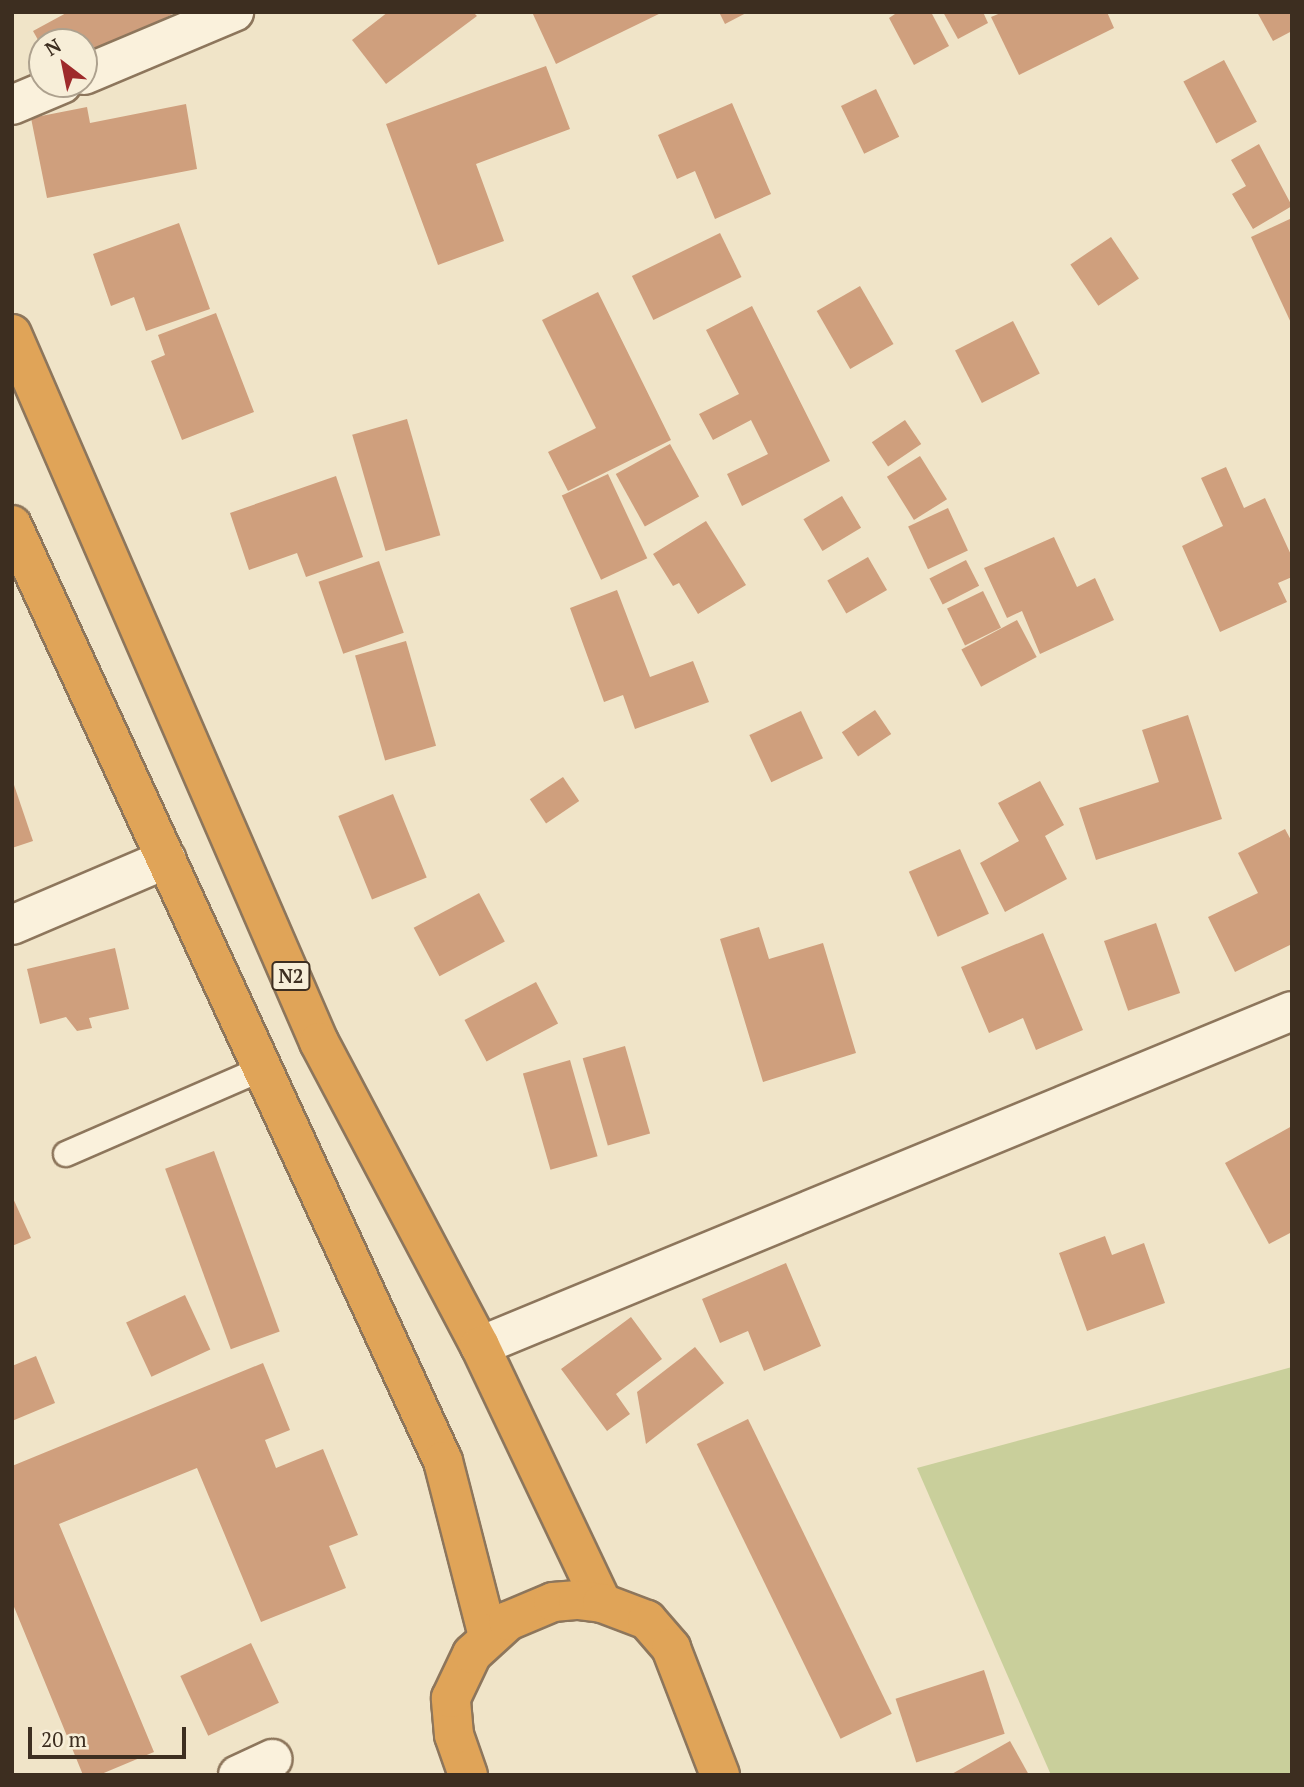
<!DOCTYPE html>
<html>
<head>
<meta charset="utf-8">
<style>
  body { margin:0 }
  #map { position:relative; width:1304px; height:1787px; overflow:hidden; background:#f0e4c8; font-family:"PT Serif",serif }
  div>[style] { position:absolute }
  .green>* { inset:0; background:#c9cf9b }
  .building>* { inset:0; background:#cf9f7d; transform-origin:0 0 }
  .roads { filter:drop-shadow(2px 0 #8d765c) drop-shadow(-2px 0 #8d765c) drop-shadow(0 2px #8d765c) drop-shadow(0 -2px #8d765c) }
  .lane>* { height:24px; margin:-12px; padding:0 12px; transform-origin:12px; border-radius:12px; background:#faf1dc }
  .street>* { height:38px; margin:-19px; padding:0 19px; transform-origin:19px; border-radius:19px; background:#faf1dc }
  .highway>* { height:38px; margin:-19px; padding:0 19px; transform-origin:19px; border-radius:19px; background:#e0a458 }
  span { translate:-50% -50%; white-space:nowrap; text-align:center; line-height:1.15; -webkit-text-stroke:5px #f7eed8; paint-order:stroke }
  .shield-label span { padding:2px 5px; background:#f7eed8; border:2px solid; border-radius:5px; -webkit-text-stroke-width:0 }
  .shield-label { font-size:19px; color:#3d2e20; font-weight:700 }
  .frame { position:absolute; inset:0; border:14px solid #3d2e20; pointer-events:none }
  .north { position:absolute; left:28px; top:28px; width:70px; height:70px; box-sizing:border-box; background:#f7eed8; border:2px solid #ada18e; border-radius:50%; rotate:328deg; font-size:19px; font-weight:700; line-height:28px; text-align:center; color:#3d2e20 }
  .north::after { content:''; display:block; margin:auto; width:24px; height:32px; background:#9e2a2b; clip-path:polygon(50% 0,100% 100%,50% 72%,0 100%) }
  .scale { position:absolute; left:28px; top:1727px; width:158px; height:32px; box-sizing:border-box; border:4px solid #3d2e20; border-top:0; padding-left:9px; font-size:21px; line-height:24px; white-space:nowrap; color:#3d2e20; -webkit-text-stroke:5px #f7eed8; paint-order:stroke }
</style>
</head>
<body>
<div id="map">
  <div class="green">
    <i style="clip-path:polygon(1292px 1367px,1292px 1775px,1051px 1775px,917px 1468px)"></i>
  </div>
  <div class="building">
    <i style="clip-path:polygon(68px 12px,176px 12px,84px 63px,84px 42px,42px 42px,42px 47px,33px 31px)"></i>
    <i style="clip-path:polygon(388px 12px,473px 12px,477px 16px,386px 84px,352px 40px)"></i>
    <i style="clip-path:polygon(532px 12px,663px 12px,556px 64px)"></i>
    <i style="clip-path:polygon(719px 12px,748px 12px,725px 24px)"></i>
    <i style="clip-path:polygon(898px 12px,931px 12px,949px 46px,914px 65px,889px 18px)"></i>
    <i style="clip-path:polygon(943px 12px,983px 12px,988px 23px,958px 39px)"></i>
    <i style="clip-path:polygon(1003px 12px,1107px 12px,1114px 28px,1019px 75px,991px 17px)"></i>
    <i style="clip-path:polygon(1257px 12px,1292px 12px,1292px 31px,1273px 41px)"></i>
    <i style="left:1224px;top:60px;width:70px;height:46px;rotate:62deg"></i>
    <i style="clip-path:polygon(546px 66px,570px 129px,476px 164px,504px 241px,438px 265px,386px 124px)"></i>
    <i style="left:876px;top:89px;width:53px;height:39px;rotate:64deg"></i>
    <i style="clip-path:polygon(732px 103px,771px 194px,715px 219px,695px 171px,677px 179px,658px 135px)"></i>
    <i style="clip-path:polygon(186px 104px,197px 169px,47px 198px,31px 118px,87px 107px,90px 123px)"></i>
    <i style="clip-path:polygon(1259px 144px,1292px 206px,1253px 229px,1232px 194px,1246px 186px,1231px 160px)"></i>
    <i style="clip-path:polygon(1292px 218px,1292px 325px,1251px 237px)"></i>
    <i style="clip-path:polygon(179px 223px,210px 309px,146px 331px,134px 297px,111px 306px,93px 254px)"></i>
    <i style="left:720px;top:233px;width:49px;height:98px;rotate:64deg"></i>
    <i style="left:1111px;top:237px;width:50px;height:49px;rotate:56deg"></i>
    <i style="left:860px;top:286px;width:67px;height:50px;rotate:60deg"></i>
    <i style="clip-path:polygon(598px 292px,671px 440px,568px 491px,548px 452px,596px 428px,542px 320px)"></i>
    <i style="clip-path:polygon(752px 306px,830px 461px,742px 506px,727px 474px,768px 454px,751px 420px,713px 440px,699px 414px,739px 394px,706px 330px)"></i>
    <i style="clip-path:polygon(216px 313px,254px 412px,182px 440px,151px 361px,165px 355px,158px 335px)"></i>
    <i style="left:1013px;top:321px;width:59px;height:65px;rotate:63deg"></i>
    <i style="left:407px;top:419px;width:121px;height:57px;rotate:74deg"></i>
    <i style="left:905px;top:420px;width:29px;height:40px;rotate:56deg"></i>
    <i style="left:670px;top:444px;width:60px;height:62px;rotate:61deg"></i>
    <i style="left:920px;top:456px;width:51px;height:39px;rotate:58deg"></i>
    <i style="clip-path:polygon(1226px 467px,1244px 508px,1265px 498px,1292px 557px,1292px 577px,1278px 583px,1287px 602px,1220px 632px,1182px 546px,1223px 526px,1201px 478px)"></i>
    <i style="left:608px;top:474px;width:93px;height:51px;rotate:65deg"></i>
    <i style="clip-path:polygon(336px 476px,363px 557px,306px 577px,297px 553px,249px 570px,230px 513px)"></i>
    <i style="left:842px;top:496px;width:37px;height:45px;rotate:59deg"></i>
    <i style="left:948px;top:508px;width:47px;height:44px;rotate:65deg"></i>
    <i style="clip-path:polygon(706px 521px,746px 585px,698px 614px,679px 583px,673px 586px,653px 554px)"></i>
    <i style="clip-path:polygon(1054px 537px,1077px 587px,1095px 578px,1114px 620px,1040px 654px,1022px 611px,1007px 618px,984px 568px)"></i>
    <i style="left:868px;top:557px;width:38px;height:47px;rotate:60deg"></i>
    <i style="left:966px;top:560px;width:29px;height:41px;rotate:63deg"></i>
    <i style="left:379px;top:561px;width:76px;height:64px;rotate:71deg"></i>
    <i style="clip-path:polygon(617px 590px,650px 677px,693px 661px,709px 702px,635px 729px,623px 695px,604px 702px,570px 608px)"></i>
    <i style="left:983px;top:591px;width:41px;height:40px;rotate:64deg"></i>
    <i style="left:1017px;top:620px;width:42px;height:63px;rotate:62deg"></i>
    <i style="left:406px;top:641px;width:109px;height:53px;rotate:74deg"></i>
    <i style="left:875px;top:710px;width:29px;height:40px;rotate:56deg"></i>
    <i style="left:801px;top:711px;width:52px;height:57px;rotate:65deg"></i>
    <i style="clip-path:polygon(1188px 715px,1222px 819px,1096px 860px,1079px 808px,1159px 782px,1142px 730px)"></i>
    <i style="left:563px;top:777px;width:29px;height:40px;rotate:56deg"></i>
    <i style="clip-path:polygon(12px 779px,33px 841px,12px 848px)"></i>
    <i style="clip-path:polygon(1040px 781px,1064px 825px,1045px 836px,1067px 879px,1005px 912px,980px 863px,1019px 841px,998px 803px)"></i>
    <i style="left:393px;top:794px;width:90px;height:59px;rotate:68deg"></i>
    <i style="clip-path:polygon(1285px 829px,1292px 842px,1292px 944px,1235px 972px,1208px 917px,1258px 893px,1238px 853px)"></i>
    <i style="left:960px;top:849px;width:71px;height:56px;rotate:66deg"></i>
    <i style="left:479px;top:893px;width:55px;height:74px;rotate:62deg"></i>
    <i style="left:1156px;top:923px;width:74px;height:55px;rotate:71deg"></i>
    <i style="clip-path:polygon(759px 927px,769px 959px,823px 943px,856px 1053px,763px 1082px,720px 939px)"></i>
    <i style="clip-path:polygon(1043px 933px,1083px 1030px,1036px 1050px,1023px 1018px,989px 1033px,961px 967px)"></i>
    <i style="clip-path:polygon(115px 948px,129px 1009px,89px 1018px,92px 1028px,77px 1031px,66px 1017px,40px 1024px,27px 969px)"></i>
    <i style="left:536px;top:982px;width:47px;height:81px;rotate:62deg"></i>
    <i style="left:625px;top:1046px;width:91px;height:44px;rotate:74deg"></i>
    <i style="left:570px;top:1060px;width:100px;height:49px;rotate:74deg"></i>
    <i style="clip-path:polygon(1292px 1126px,1292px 1232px,1269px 1244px,1225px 1163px)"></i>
    <i style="left:214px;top:1151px;width:192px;height:52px;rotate:70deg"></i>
    <i style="clip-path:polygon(12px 1196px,31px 1238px,12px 1246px)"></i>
    <i style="clip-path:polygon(1105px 1236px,1112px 1255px,1144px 1243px,1165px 1303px,1087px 1331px,1059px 1253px)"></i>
    <i style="clip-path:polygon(786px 1263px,821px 1346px,764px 1371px,748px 1331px,720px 1343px,702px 1299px)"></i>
    <i style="left:185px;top:1295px;width:60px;height:65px;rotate:65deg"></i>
    <i style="clip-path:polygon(631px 1317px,662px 1359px,616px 1394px,630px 1414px,607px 1431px,561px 1369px)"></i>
    <i style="clip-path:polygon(695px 1347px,724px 1383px,646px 1444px,637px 1392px)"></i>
    <i style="clip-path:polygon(36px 1356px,55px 1403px,12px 1421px,12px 1366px)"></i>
    <i style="clip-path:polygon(263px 1363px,290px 1430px,265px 1440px,276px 1468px,323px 1449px,358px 1535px,329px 1546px,346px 1588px,261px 1622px,197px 1468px,59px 1524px,154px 1752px,99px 1775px,83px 1775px,12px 1602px,12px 1466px)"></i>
    <i style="left:748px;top:1419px;width:328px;height:57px;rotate:64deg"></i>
    <i style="left:251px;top:1643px;width:66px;height:78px;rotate:65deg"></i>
    <i style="left:984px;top:1670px;width:67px;height:93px;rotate:72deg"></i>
    <i style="clip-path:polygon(1010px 1741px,1029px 1775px,950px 1775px)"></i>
  </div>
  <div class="roads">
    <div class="lane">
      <i style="left:66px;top:1154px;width:216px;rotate:-23.5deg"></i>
    </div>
    <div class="street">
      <i style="left:84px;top:75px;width:163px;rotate:-22.8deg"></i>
      <i style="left:12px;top:105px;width:54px;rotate:-22.8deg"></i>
      <i style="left:12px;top:925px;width:168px;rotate:-23.1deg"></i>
      <i style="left:480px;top:1346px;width:878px;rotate:-22.42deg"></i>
      <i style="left:238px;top:1775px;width:38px;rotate:-25deg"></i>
    </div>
    <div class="highway">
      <i style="left:12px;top:334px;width:772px;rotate:66.56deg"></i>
      <i style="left:319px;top:1042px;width:344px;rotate:62.1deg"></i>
      <i style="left:480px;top:1346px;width:284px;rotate:64.6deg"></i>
      <i style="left:12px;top:525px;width:1030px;rotate:65.28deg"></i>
      <i style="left:443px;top:1461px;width:181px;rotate:75.6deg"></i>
      <i style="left:468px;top:1775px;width:42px;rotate:-109.3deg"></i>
      <i style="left:454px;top:1735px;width:37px;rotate:-95deg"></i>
      <i style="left:451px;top:1698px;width:49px;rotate:-64.5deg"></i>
      <i style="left:472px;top:1654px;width:49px;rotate:-42.5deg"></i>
      <i style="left:508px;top:1621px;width:49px;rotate:-22.9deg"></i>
      <i style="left:553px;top:1602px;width:25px;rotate:-5deg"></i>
      <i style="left:578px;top:1600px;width:24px;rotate:7deg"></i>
      <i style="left:602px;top:1603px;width:48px;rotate:20.7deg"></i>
      <i style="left:647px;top:1620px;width:37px;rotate:49deg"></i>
      <i style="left:671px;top:1648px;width:136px;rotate:68.9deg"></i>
    </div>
  </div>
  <div class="shield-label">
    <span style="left:291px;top:976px">N2</span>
  </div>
  <div class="frame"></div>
  <div class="north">N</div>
  <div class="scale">20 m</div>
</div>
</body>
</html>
